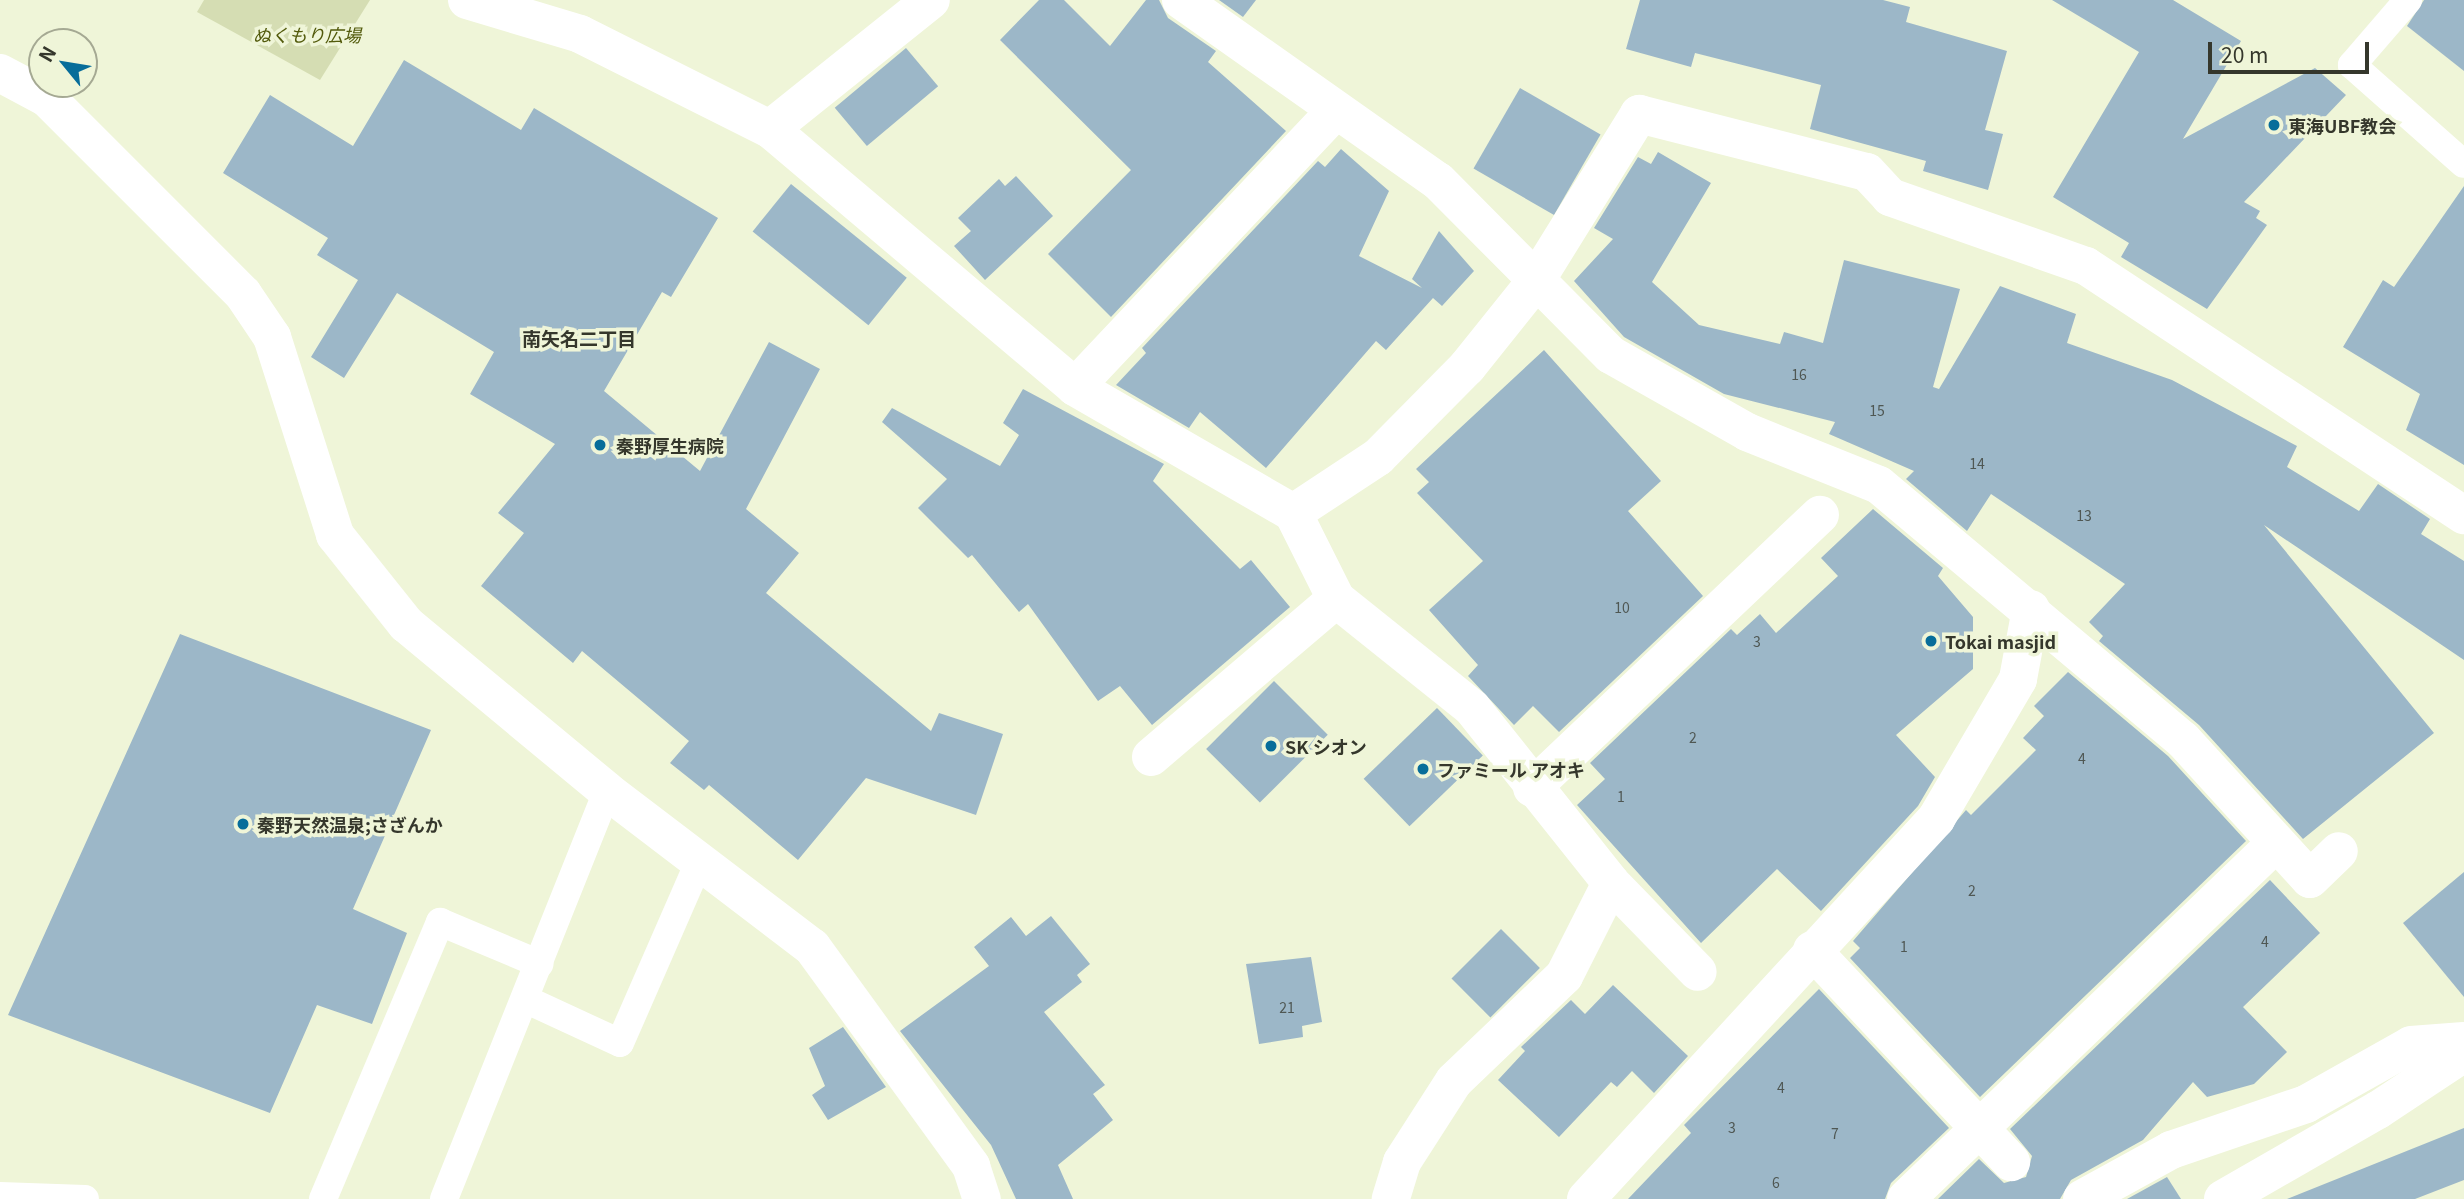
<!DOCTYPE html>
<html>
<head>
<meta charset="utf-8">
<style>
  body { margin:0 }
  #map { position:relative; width:2464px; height:1199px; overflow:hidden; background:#eff5d8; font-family:Georgia,"Noto Sans JP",serif }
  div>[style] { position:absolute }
  .green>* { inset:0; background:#d5ddb3 }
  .building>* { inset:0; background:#9cb7c8; transform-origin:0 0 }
  .lane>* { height:28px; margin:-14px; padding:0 14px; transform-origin:14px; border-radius:14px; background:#fff }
  .street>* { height:38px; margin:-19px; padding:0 19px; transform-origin:19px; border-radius:19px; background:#fff }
  .dots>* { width:19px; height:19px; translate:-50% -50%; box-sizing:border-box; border:4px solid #eff5d8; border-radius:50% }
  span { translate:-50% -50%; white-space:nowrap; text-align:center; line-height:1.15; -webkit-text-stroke:7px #eff5d8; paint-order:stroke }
  .number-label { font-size:14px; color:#4f5753 }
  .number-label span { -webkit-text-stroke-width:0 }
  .park-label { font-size:18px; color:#525a0b; font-style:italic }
  .poi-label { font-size:18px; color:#35372c; font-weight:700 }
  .left { translate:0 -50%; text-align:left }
  .neighbourhood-label { font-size:19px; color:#35372c; font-weight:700 }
  .north { position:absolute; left:28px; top:28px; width:70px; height:70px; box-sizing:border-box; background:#eff5d8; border:2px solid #a5a993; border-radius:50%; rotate:300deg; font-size:19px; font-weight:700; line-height:28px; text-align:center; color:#35372c }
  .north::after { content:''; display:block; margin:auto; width:24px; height:32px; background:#076d9a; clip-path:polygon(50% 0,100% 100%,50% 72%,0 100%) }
  .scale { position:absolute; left:2208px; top:42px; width:161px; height:32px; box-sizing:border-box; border:4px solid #35372c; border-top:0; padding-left:9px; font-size:21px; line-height:24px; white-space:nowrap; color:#35372c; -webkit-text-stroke:5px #eff5d8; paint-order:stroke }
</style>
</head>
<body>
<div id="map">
  <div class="green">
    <i style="clip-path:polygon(204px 0,370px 0,320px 80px,197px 12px)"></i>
  </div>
  <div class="building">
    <i style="clip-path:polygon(1039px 0,1064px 0,1110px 46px,1146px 0,1159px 0,1168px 18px,1216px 51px,1208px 62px,1286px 131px,1111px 317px,1048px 254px,1131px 170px,1000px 40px)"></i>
    <i style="clip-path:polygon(1219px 0,1256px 0,1243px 17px)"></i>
    <i style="clip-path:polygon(1640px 0,1883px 0,1910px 7px,1906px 22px,2007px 51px,1985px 130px,2003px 134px,1988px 190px,1923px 171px,1926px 161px,1810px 129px,1821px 85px,1695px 53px,1691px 67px,1626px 49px)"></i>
    <i style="clip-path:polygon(2052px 0,2173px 0,2241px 41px,2183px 139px,2315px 68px,2346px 95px,2244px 202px,2260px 211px,2256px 218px,2267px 225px,2207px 309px,2121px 257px,2129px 243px,2053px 197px,2139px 52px)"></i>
    <i style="clip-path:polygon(2424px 0,2464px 0,2464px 71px,2407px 26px)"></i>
    <i style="left:906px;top:48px;width:50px;height:93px;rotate:50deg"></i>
    <i style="clip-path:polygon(404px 60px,521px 130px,534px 108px,718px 218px,671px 297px,662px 292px,604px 391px,700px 471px,769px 342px,820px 369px,746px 509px,799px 553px,766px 593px,931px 731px,939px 713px,1003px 734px,976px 815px,866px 778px,798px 860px,709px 785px,704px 790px,670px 763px,689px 741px,582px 651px,573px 663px,481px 586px,524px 533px,498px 513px,555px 444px,470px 394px,494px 352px,397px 293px,344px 378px,311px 357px,358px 280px,317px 255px,328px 238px,223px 173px,270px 95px,353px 146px)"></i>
    <i style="left:1520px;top:88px;width:93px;height:93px;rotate:30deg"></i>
    <i style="clip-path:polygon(1341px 149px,1389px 191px,1359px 256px,1422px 288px,1412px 279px,1439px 231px,1474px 271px,1442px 306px,1433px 298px,1386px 350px,1376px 341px,1266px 468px,1200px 412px,1189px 428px,1116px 385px,1146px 353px,1142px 348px,1318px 161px,1325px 167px)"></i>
    <i style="clip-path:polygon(1658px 152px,1711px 183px,1652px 282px,1699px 325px,1780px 344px,1784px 332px,1823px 343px,1844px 260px,1960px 289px,1933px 387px,1939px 389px,2000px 286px,2076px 314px,2067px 343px,2172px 380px,2297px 446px,2287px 467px,2359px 511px,2378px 484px,2430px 519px,2421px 534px,2464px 561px,2464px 660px,2264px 525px,2434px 733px,2303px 839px,2199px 725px,2099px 641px,2103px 636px,2089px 622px,2125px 584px,1991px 494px,1967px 531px,1906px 479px,1914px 471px,1829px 434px,1835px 422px,1724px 394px,1624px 337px,1574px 281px,1613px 239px,1594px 228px,1638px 157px,1651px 164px)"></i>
    <i style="clip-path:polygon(1016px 176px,1053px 216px,985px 280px,954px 246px,971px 231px,958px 218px,999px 179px,1005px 186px)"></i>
    <i style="left:791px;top:184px;width:149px;height:61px;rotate:39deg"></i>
    <i style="clip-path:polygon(2464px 186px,2464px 465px,2406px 430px,2420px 394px,2343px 347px,2383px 280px,2394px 287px)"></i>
    <i style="clip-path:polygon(1544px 350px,1661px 481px,1628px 511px,1703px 596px,1559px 732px,1533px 706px,1514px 725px,1468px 676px,1478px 665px,1429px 610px,1483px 561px,1417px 493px,1429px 482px,1416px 469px)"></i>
    <i style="clip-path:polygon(1023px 389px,1164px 464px,1153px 481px,1240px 569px,1251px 560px,1290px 607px,1152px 725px,1120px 686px,1098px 701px,1028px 604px,1019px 612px,972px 555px,968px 558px,918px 508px,947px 479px,882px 422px,892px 408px,1000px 466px,1019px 435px,1003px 423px)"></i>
    <i style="clip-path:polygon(1873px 509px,1943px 568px,1938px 576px,1973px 617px,1973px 669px,1896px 735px,1935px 777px,1918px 806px,1821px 911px,1777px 869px,1701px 943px,1577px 805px,1605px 779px,1590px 763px,1731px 629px,1737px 635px,1760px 614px,1776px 633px,1838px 576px,1821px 558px)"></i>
    <i style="clip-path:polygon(180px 634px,431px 730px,353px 909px,407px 933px,372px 1024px,317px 1005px,270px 1113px,8px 1015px)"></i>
    <i style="clip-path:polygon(2068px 672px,2168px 756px,2246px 841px,1980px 1097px,1850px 958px,1860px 948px,1853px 941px,1966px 810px,1971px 815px,2036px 750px,2023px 738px,2044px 716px,2034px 706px)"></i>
    <i style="left:1274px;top:681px;width:76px;height:96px;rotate:45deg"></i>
    <i style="left:1437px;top:708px;width:66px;height:102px;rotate:46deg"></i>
    <i style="clip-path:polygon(2464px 872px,2464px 997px,2403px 923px)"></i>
    <i style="clip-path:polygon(2270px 880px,2320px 933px,2243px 1007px,2287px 1052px,2254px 1084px,2207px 1097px,2193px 1082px,2143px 1140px,2071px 1180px,2060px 1199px,1938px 1199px,1979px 1159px,2004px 1183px,2026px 1177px,2032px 1156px,2010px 1129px)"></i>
    <i style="clip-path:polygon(1051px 916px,1090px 964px,1077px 975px,1082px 982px,1044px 1012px,1105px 1085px,1093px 1094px,1113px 1120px,1058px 1165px,1073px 1199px,1016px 1199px,991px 1145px,900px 1031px,989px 966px,974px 947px,1011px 917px,1026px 936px)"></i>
    <i style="left:1501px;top:929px;width:55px;height:70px;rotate:45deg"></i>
    <i style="clip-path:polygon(1311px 957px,1322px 1022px,1302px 1026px,1303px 1037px,1259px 1044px,1246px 964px)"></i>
    <i style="clip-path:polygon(1613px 985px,1688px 1056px,1654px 1093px,1632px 1071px,1617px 1087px,1611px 1082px,1559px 1137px,1498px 1080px,1525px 1051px,1521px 1047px,1571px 1000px,1585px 1014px)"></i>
    <i style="clip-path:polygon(1819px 989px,1949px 1128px,1891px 1183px,1885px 1199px,1628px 1199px,1691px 1133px,1684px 1125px)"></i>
    <i style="clip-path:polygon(843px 1027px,886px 1087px,828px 1120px,812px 1095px,825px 1086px,809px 1048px)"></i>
    <i style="clip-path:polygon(2464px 1128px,2464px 1180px,2415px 1199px,2287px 1199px)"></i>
    <i style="clip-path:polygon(2167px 1177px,2181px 1199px,2127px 1199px)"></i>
  </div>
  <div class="lane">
    <i style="left:2408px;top:0;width:86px;rotate:130.7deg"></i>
    <i style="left:2352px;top:65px;width:149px;rotate:41.5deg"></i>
    <i style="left:527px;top:1000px;width:102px;rotate:24.8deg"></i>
    <i style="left:620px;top:1043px;width:197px;rotate:-66.4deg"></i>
    <i style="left:0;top:1196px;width:85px;rotate:2deg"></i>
    <i style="left:323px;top:1199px;width:301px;rotate:-67.1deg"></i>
    <i style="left:440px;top:922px;width:108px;rotate:22.8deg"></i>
    <i style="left:444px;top:1199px;width:439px;rotate:-68.2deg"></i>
  </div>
  <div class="street">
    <i style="left:467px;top:0;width:118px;rotate:16.7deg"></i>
    <i style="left:580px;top:34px;width:212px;rotate:26.6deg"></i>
    <i style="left:770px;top:129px;width:399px;rotate:40.2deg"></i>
    <i style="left:1075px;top:387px;width:252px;rotate:30deg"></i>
    <i style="left:1293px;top:513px;width:96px;rotate:63.4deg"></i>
    <i style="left:1336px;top:599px;width:174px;rotate:38.7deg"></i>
    <i style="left:1472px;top:708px;width:223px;rotate:51.5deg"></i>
    <i style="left:1611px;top:883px;width:104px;rotate:116.8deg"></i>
    <i style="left:1564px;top:976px;width:152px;rotate:136.3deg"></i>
    <i style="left:1454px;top:1081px;width:96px;rotate:122.7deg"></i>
    <i style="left:1402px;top:1162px;width:39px;rotate:107deg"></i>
    <i style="left:1181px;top:0;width:314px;rotate:35.2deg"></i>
    <i style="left:1438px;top:181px;width:245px;rotate:45.2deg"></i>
    <i style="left:1611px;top:355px;width:156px;rotate:29.5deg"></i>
    <i style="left:1747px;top:432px;width:142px;rotate:21.9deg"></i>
    <i style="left:1879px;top:485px;width:397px;rotate:40deg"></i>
    <i style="left:2183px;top:740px;width:188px;rotate:47.6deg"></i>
    <i style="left:2310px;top:879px;width:40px;rotate:-44deg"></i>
    <i style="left:0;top:73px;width:53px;rotate:28deg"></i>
    <i style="left:47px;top:98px;width:277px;rotate:45deg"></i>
    <i style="left:243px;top:294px;width:52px;rotate:56deg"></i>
    <i style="left:272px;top:337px;width:208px;rotate:72.3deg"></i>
    <i style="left:335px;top:535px;width:114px;rotate:51.4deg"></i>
    <i style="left:406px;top:624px;width:261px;rotate:39.7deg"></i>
    <i style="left:607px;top:791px;width:258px;rotate:37.3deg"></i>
    <i style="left:812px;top:947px;width:271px;rotate:54deg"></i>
    <i style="left:971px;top:1166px;width:35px;rotate:72deg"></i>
    <i style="left:770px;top:129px;width:206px;rotate:-38.7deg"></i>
    <i style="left:1075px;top:387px;width:379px;rotate:-46.7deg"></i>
    <i style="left:1293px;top:513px;width:102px;rotate:-33.4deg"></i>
    <i style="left:1378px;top:457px;width:127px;rotate:-45.3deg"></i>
    <i style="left:1467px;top:367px;width:109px;rotate:-51.3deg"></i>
    <i style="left:1535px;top:282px;width:198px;rotate:-58.2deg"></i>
    <i style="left:1639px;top:114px;width:235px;rotate:14.3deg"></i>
    <i style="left:1867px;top:172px;width:34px;rotate:47deg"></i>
    <i style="left:1890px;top:197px;width:208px;rotate:19.4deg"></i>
    <i style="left:2086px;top:266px;width:453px;rotate:33.4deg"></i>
    <i style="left:1151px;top:757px;width:243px;rotate:-40.5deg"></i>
    <i style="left:1532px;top:788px;width:397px;rotate:-43.5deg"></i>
    <i style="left:1611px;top:883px;width:124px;rotate:45.7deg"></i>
    <i style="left:1812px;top:950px;width:291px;rotate:46.8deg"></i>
    <i style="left:1586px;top:1199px;width:517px;rotate:-47.35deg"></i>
    <i style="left:1936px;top:819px;width:162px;rotate:-59.6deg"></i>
    <i style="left:2018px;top:679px;width:71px;rotate:-79.5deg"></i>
    <i style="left:1906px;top:1199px;width:513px;rotate:-43.9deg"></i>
    <i style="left:2082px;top:1199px;width:102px;rotate:-28.8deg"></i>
    <i style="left:2171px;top:1150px;width:143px;rotate:-18.8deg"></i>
    <i style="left:2306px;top:1104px;width:120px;rotate:-29.3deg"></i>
    <i style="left:2411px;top:1045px;width:53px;rotate:-4.3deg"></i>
    <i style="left:2223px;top:1199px;width:179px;rotate:-29.9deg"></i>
    <i style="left:2378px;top:1110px;width:103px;rotate:-33.5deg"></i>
  </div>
  <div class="dots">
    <i style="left:2274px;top:125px;background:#076d9a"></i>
    <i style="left:600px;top:445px;background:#076d9a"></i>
    <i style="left:1931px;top:641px;background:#076d9a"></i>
    <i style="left:1271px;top:746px;background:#076d9a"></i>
    <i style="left:1423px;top:769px;background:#076d9a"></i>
    <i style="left:243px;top:824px;background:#076d9a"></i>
  </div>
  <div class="number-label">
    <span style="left:1799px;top:374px">16</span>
    <span style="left:1877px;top:410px">15</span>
    <span style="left:1977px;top:463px">14</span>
    <span style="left:2084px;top:515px">13</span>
    <span style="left:1622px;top:607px">10</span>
    <span style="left:1757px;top:641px">3</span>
    <span style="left:1693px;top:737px">2</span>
    <span style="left:2082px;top:758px">4</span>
    <span style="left:1621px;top:796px">1</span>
    <span style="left:1972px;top:890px">2</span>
    <span style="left:2265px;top:941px">4</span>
    <span style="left:1904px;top:946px">1</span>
    <span style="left:1287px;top:1007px">21</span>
    <span style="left:1781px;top:1087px">4</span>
    <span style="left:1732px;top:1127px">3</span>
    <span style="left:1835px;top:1133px">7</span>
    <span style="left:1776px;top:1182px">6</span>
  </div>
  <div class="park-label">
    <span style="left:307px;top:34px">ぬくもり広場</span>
  </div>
  <div class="poi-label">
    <span class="left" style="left:2288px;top:125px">東海UBF教会</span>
    <span class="left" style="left:616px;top:445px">秦野厚生病院</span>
    <span class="left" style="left:1945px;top:641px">Tokai masjid</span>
    <span class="left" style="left:1285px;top:746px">SK シオン</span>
    <span class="left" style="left:1437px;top:769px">ファミール アオキ</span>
    <span class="left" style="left:257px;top:824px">秦野天然温泉;さざんか</span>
  </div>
  <div class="neighbourhood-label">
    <span style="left:579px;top:338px">南矢名二丁目</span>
  </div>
  <div class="north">N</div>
  <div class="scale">20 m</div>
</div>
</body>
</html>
